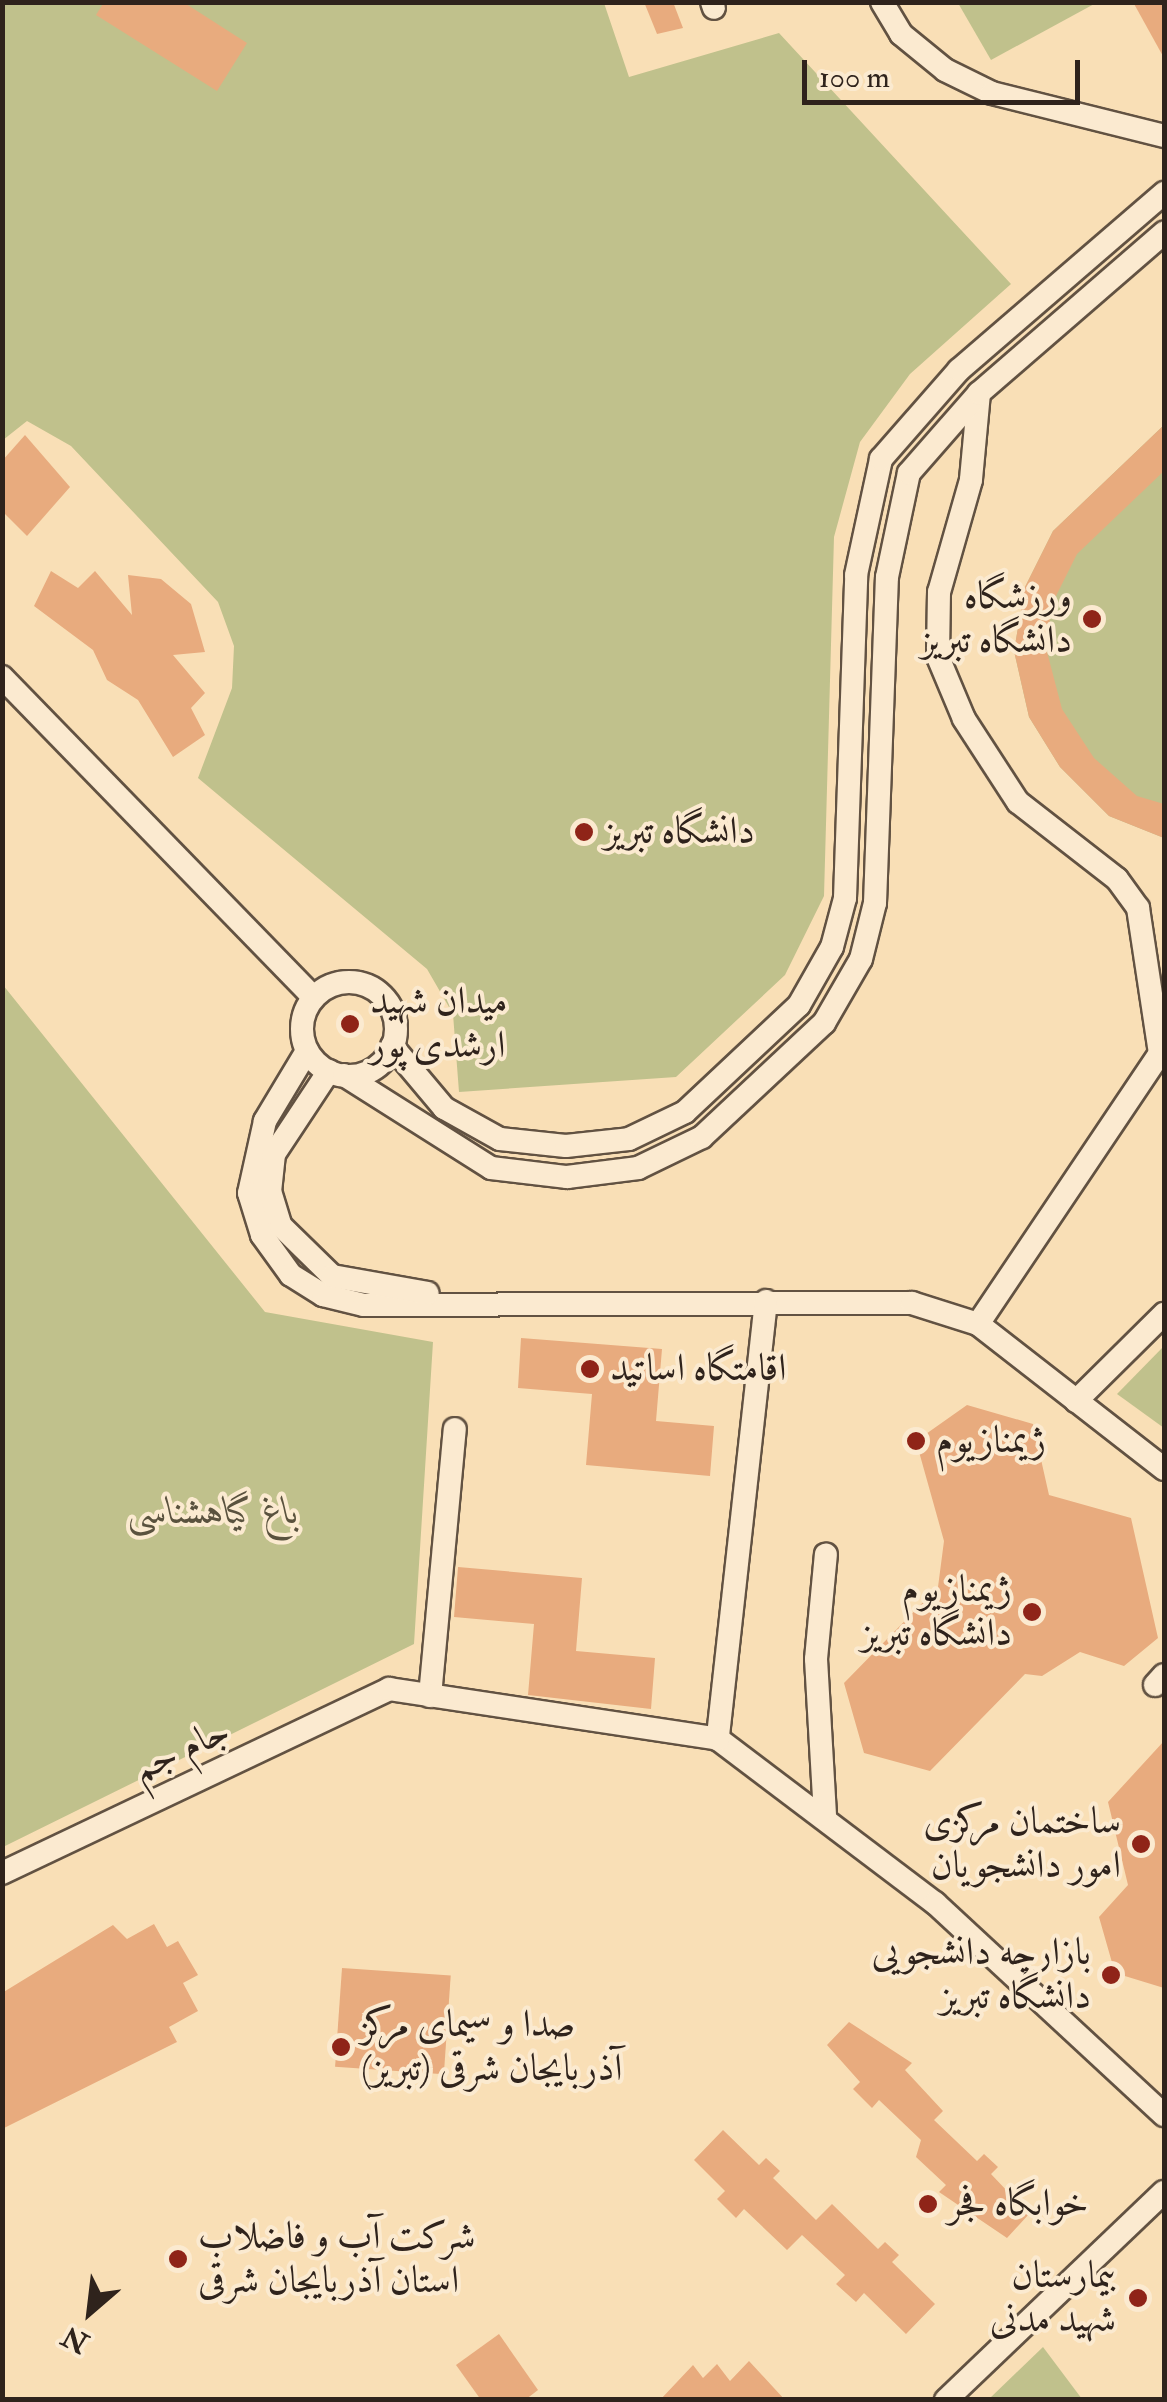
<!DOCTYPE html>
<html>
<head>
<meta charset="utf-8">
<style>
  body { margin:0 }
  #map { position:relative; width:1167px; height:2402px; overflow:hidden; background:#f9dfb6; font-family:"IM FELL Double Pica",Amiri,serif }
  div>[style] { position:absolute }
  .green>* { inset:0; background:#c0c18c }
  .building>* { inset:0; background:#e8ab7e; transform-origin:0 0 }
  .roads { filter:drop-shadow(2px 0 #625242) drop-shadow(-2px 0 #625242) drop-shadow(0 2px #625242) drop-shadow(0 -2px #625242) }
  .minor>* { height:22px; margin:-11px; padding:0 11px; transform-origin:11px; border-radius:11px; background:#fbead0 }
  .minor>.ring { margin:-11px; padding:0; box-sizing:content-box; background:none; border:22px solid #fbead0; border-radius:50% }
  .dots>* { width:28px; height:28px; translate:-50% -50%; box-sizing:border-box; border:5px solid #fbead0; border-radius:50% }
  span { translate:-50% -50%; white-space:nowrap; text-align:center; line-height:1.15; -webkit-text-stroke:8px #fbead0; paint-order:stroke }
  .poi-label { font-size:38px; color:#2f231c }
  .right { translate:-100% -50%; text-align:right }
  .left { translate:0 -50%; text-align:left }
  .park-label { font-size:38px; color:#5a523e; font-style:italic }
  .street-label { font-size:38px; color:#2f231c }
  .frame { position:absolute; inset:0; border:5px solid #2f231c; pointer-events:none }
  .north { position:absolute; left:40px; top:2262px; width:100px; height:100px; -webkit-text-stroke:8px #fbead0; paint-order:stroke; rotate:208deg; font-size:28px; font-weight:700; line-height:40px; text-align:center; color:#2f231c }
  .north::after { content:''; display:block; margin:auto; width:35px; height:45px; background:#2f231c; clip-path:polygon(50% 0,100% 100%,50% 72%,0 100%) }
  .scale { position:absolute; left:802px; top:60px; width:278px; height:45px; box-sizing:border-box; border:5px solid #2f231c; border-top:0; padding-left:12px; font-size:30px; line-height:35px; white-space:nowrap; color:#2f231c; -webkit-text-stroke:8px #fbead0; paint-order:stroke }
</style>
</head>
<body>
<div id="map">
  <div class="green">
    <i style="clip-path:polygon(3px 3px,604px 3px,629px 77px,779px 33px,1011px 284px,910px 374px,860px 442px,834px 537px,824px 896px,785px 975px,676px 1077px,459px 1092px,453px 1014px,427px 969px,198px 778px,232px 688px,234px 646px,218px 602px,71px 446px,27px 421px,3px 440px)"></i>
    <i style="clip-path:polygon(958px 3px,1096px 3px,991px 60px)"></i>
    <i style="clip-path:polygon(1164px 425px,1164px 838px,1109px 816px,1060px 767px,1029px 717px,1014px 651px,1025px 587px,1053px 531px)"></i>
    <i style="clip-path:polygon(3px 985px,265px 1312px,433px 1342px,414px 1644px,3px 1847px)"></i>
    <i style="clip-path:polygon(1164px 1346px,1164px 1428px,1117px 1394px)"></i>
    <i style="clip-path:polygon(1043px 2347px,1082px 2399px,989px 2399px)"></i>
  </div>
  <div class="building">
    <i style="clip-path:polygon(104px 2px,183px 2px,247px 43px,217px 91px,96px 15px)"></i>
    <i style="clip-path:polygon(644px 2px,673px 2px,683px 28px,657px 34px)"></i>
    <i style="clip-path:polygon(1133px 2px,1164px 2px,1164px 58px)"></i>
    <i style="clip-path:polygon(1164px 425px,1164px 471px,1077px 554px,1052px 604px,1046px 648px,1062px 709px,1094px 758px,1137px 796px,1164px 804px,1164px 838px,1109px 816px,1060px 767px,1029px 717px,1014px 651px,1025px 587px,1053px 531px)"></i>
    <i style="clip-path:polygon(25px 435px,70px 487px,27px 536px,2px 511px,2px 461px)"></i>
    <i style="clip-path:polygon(51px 571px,78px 588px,95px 571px,132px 615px,128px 575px,161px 579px,191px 604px,205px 652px,173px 655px,205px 693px,191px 708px,205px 735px,173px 757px,138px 700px,107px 680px,93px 650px,34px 606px)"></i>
    <i style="clip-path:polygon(521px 1338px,662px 1349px,656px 1421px,714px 1426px,710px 1476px,586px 1465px,592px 1394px,518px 1388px)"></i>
    <i style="clip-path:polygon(967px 1405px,1033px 1424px,1049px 1495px,1131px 1518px,1158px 1638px,1124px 1666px,1080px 1652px,1042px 1676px,1025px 1674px,930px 1771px,864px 1753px,844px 1683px,938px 1587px,944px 1541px,916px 1441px)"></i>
    <i style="clip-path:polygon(458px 1567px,582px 1578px,576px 1651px,655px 1658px,651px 1709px,528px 1695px,534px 1624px,454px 1617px)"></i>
    <i style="clip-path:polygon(1164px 1741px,1164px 1988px,1115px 1973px,1099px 1917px,1128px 1885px,1108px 1802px)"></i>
    <i style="clip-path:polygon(154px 1924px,167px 1947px,178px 1941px,198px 1975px,183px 1983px,198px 2011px,169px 2027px,177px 2042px,2px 2129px,2px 1993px,113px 1925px,127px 1939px)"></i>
    <i style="left:342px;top:1968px;width:109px;height:99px;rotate:4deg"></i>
    <i style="clip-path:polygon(849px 2022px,912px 2063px,905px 2070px,943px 2111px,934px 2120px,977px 2161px,984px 2154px,998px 2167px,991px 2174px,1029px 2214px,1007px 2238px,939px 2192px,946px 2185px,916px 2157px,921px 2140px,879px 2100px,872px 2108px,853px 2089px,860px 2082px,827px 2045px)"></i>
    <i style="clip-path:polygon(723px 2130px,759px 2165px,766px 2158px,780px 2171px,773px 2178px,816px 2220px,832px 2204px,878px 2249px,885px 2242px,899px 2255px,892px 2262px,935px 2304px,906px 2334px,864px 2293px,856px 2302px,836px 2284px,845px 2275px,802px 2235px,787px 2250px,744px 2209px,736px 2218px,717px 2199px,725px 2191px,694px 2160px)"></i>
    <i style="clip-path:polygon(499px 2334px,538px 2390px,525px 2400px,481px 2400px,456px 2365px)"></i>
    <i style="clip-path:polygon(749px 2361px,785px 2400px,660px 2400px,693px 2365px,703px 2378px,717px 2364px,730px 2381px)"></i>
  </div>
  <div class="roads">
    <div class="minor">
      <i style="left:712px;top:2px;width:6px;rotate:72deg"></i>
      <i style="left:882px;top:2px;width:37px;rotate:59deg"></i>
      <i style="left:901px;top:34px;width:57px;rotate:39.3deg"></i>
      <i style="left:945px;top:70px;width:52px;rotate:26.1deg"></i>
      <i style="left:992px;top:93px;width:177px;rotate:14deg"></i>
      <i style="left:979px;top:393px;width:87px;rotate:95.3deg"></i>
      <i style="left:971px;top:480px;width:116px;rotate:105.9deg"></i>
      <i style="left:939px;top:592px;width:65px;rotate:90.9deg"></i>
      <i style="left:938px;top:657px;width:67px;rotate:67.2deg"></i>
      <i style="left:964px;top:719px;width:99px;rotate:57deg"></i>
      <i style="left:1018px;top:802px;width:125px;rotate:37.9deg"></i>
      <i style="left:1117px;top:879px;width:36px;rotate:54deg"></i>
      <i style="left:1138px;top:908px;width:147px;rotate:81.4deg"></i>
      <i style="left:2px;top:677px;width:446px;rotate:45.8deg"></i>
      <i class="ring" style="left:302px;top:982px;width:72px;height:72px"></i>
      <i style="left:392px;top:1046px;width:81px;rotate:50deg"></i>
      <i style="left:444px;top:1108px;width:64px;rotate:29deg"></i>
      <i style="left:500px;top:1139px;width:66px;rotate:6.1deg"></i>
      <i style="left:566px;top:1146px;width:63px;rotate:-6.3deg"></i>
      <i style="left:629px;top:1139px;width:62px;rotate:-25.7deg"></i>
      <i style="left:685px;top:1112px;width:156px;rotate:-43.2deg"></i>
      <i style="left:799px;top:1005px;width:67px;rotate:-60.4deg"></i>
      <i style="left:832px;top:947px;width:51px;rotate:-75.1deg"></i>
      <i style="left:845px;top:898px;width:323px;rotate:-88deg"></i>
      <i style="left:856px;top:575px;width:119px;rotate:-77.8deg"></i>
      <i style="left:881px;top:459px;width:118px;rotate:-48.8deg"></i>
      <i style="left:959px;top:370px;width:271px;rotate:-40.8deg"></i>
      <i style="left:307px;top:1051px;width:82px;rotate:121deg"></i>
      <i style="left:265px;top:1121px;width:74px;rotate:102.5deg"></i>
      <i style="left:249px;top:1193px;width:44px;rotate:72.8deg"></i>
      <i style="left:262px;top:1235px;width:49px;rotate:54.1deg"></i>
      <i style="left:291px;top:1275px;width:38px;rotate:32deg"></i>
      <i style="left:323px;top:1295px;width:42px;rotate:13.7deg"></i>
      <i style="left:364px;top:1305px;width:548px;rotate:-0.21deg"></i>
      <i style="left:912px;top:1303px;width:69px;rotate:17.7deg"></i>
      <i style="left:978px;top:1324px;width:236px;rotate:37.9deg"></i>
      <i style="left:329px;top:1071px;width:100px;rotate:123.5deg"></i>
      <i style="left:274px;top:1154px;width:37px;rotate:96deg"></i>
      <i style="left:270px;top:1191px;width:37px;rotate:73deg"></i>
      <i style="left:281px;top:1226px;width:71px;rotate:44.4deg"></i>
      <i style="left:332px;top:1276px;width:97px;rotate:10.1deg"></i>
      <i style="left:344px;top:1075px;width:174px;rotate:32.3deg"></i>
      <i style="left:491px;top:1168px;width:77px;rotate:6.8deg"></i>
      <i style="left:567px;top:1177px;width:72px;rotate:-7.2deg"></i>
      <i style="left:638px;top:1168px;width:71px;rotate:-25.8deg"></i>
      <i style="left:702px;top:1137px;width:167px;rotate:-43.1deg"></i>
      <i style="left:824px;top:1023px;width:74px;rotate:-60deg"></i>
      <i style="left:861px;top:959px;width:58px;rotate:-76deg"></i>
      <i style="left:875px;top:903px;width:326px;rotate:-87.9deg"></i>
      <i style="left:887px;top:577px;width:106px;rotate:-78.1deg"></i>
      <i style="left:909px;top:473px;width:106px;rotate:-48.8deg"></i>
      <i style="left:979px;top:393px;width:245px;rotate:-40.9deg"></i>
      <i style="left:766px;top:1301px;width:441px;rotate:96.3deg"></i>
      <i style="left:718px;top:1739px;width:272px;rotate:37.1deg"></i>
      <i style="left:935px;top:1903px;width:312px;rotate:42.8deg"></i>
      <i style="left:978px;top:1324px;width:334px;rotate:-56.1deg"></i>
      <i style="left:1076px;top:1401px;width:124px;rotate:-44.7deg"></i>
      <i style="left:1155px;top:1685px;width:13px;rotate:-48deg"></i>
      <i style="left:430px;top:1696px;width:268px;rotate:-84.7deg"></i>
      <i style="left:825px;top:1815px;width:156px;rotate:-93.3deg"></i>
      <i style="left:816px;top:1659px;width:105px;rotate:-84.6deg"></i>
      <i style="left:2px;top:1873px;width:429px;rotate:-25.4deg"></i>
      <i style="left:389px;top:1689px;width:333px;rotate:8.6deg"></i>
      <i style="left:946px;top:2400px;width:301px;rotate:-43.7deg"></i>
    </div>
  </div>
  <div class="dots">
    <i style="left:1092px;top:619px;background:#8f2418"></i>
    <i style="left:584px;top:832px;background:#8f2418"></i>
    <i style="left:350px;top:1024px;background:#8f2418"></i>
    <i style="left:590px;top:1369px;background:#8f2418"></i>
    <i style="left:916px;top:1441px;background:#8f2418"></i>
    <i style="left:1032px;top:1612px;background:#8f2418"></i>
    <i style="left:1141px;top:1844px;background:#8f2418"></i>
    <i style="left:1111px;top:1975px;background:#8f2418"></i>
    <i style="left:341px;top:2047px;background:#8f2418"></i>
    <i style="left:928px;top:2204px;background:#8f2418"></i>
    <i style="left:178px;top:2259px;background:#8f2418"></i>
    <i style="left:1138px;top:2298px;background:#8f2418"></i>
  </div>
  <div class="poi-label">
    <span class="right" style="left:1072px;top:619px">ورزشگاه<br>دانشگاه تبریز</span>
    <span class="left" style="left:604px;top:832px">دانشگاه تبریز</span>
    <span class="left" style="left:370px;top:1024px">میدان شهید<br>ارشدی پور</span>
    <span class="left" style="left:610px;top:1369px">اقامتگاه اساتید</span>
    <span class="left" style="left:936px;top:1441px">ژیمنازیوم</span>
    <span class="right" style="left:1012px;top:1612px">ژیمنازیوم<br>دانشگاه تبریز</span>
    <span class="right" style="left:1121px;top:1844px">ساختمان مرکزی<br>امور دانشجویان</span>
    <span class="right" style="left:1091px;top:1975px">بازارچه دانشجویی<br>دانشگاه تبریز</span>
    <span class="left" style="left:361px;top:2047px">صدا و سیمای مرکز<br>آذربایجان شرقی (تبریز)</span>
    <span class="left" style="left:948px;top:2204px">خوابگاه فجر</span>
    <span class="left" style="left:198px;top:2259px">شرکت آب و فاضلاب<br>استان آذربایجان شرقی</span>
    <span class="right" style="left:1116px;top:2298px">بیمارستان<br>شهید مدنی</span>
  </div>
  <div class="park-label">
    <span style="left:213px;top:1512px">باغ گیاهشناسی</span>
  </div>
  <div class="street-label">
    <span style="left:181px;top:1750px;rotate:-25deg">جام جم</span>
  </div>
  <div class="frame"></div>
  <div class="north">N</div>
  <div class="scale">100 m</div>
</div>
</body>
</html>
